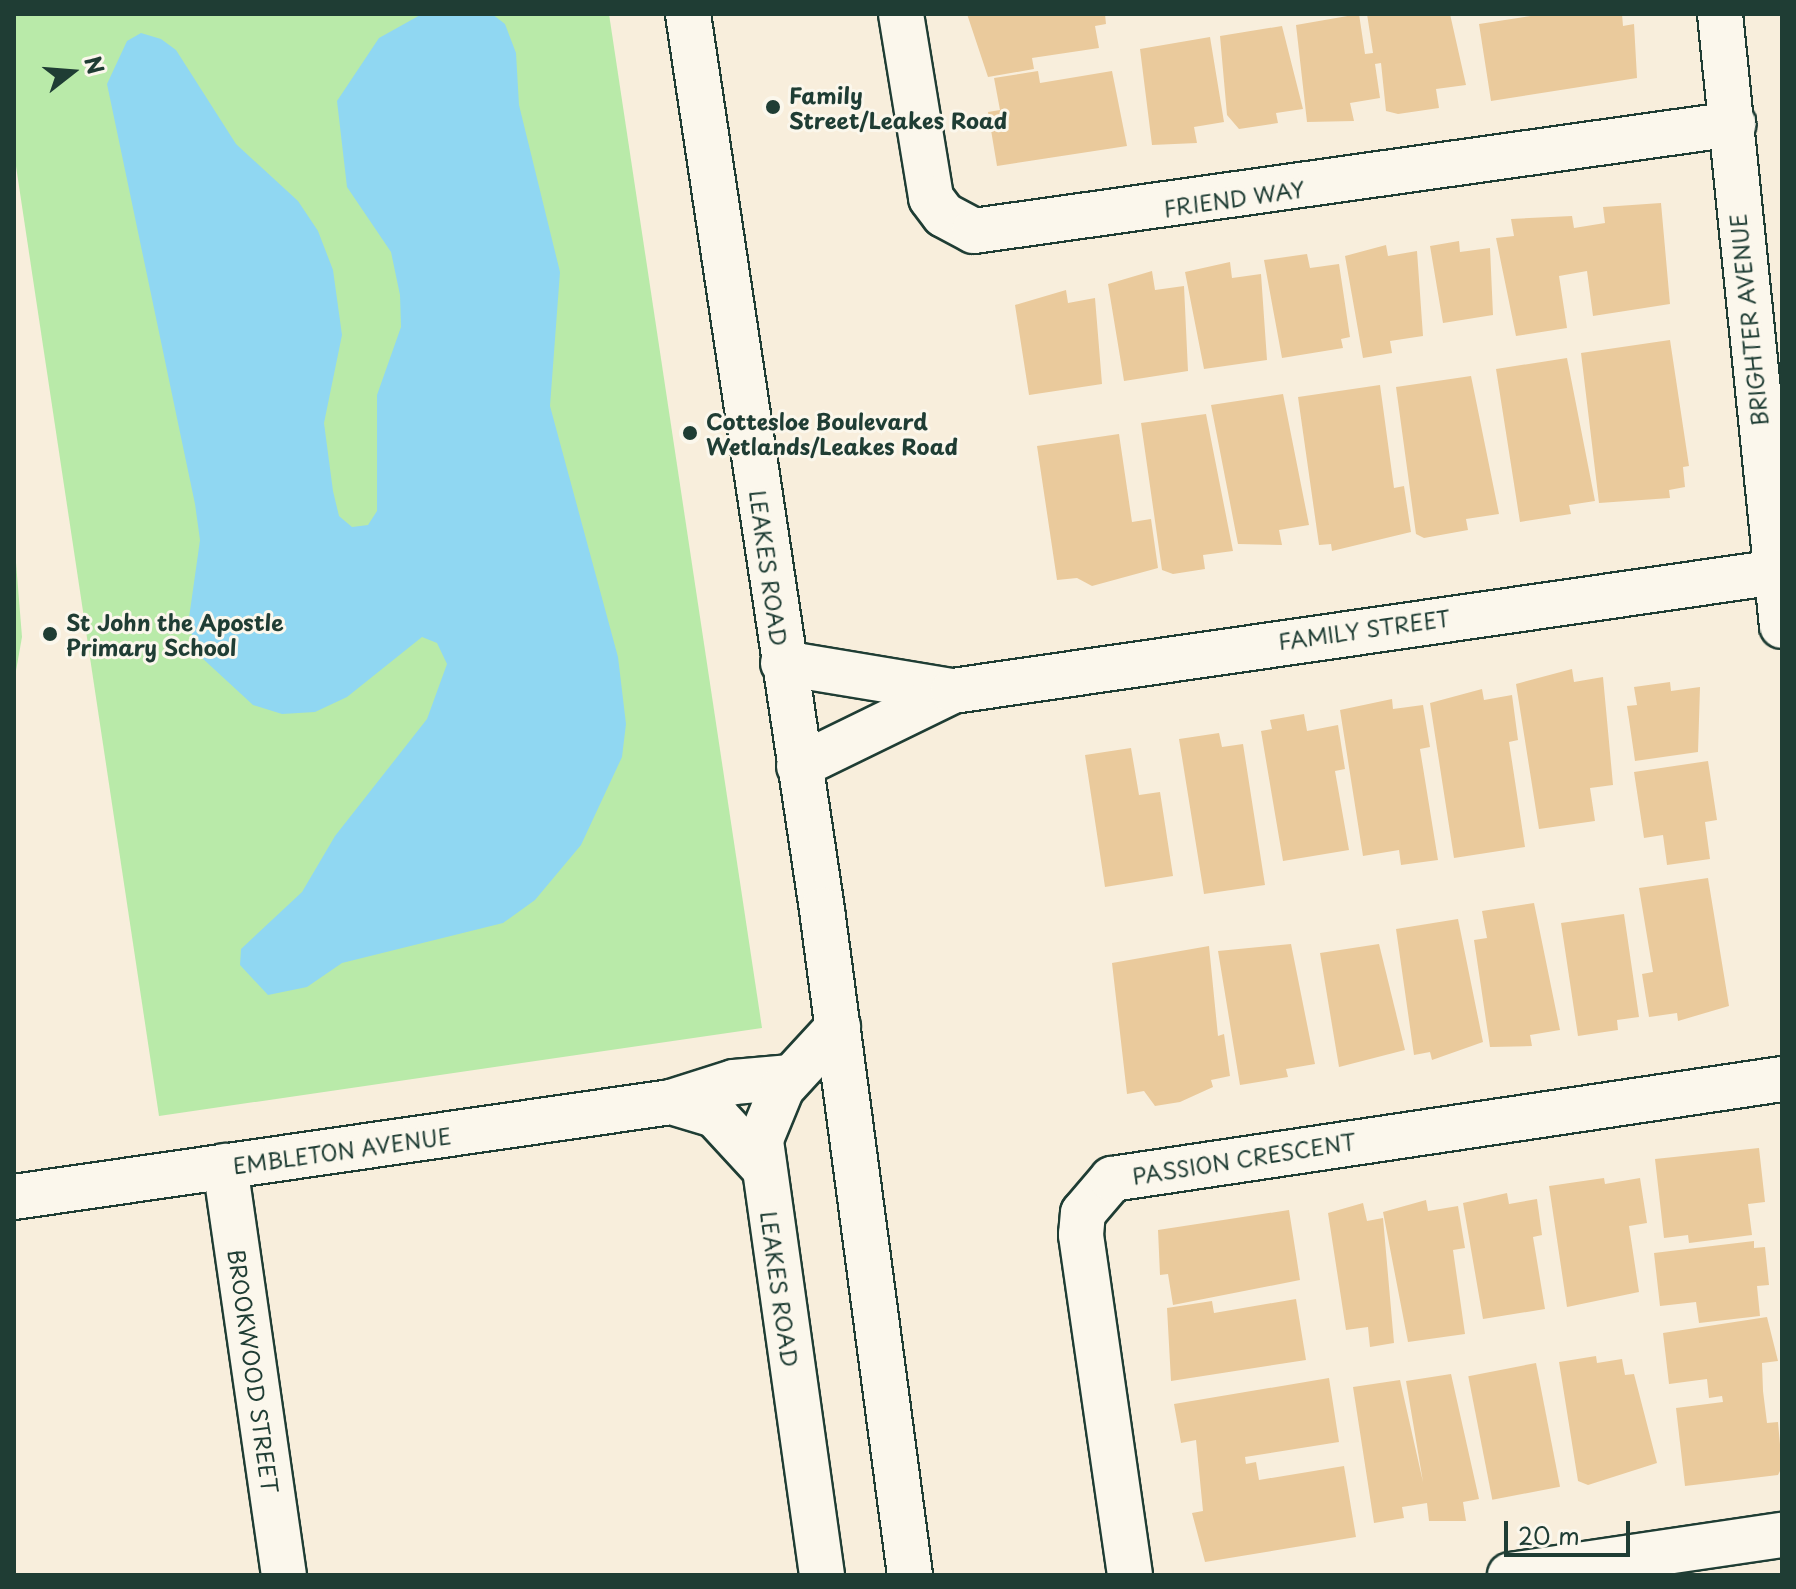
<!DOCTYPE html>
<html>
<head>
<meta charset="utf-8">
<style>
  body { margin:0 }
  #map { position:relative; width:1796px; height:1589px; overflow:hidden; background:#f8eedc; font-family:"Playpen Sans",sans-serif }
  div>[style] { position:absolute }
  .green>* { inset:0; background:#b9eaa9 }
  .water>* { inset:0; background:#90d7f2 }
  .building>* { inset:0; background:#eaca9c; transform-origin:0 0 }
  .roads { filter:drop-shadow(2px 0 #1f3d34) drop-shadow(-2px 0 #1f3d34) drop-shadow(0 2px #1f3d34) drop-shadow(0 -2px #1f3d34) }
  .minor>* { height:44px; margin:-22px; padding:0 22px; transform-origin:22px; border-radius:22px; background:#fbf7ec }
  .major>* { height:44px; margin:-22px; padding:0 22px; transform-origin:22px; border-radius:22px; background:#fbf7ec }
  .dots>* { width:22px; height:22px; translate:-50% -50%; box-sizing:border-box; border:4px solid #fbf7ec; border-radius:50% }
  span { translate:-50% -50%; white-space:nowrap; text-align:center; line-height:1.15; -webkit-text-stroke:6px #fbf7ec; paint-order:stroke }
  .poi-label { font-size:22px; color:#1f3d34; font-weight:700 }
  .left { translate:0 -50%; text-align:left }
  .street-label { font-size:22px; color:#1f3d34 }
  .frame { position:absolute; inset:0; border:16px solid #1f3d34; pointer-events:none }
  .north { position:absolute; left:32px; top:32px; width:80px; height:80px; -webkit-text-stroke:6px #fbf7ec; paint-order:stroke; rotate:73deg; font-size:22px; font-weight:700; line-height:32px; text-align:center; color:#1f3d34 }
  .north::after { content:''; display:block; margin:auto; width:28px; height:36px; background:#1f3d34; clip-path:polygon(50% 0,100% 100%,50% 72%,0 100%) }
  .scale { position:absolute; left:1504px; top:1521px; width:126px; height:36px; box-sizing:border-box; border:4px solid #1f3d34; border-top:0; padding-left:10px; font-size:24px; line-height:28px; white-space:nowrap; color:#1f3d34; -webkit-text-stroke:6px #fbf7ec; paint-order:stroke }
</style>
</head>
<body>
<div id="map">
  <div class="green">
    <i style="clip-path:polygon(14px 14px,609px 14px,762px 1028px,159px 1116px,14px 153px)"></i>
    <i style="clip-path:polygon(14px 538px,22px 637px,14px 682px)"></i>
  </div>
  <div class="water">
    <i style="clip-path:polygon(422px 14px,492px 14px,505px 24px,516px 53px,519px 105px,560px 272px,550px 406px,618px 657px,626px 724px,622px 757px,581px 845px,535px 900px,503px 923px,342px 963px,307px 987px,268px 995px,240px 965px,241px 949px,302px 892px,335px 836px,427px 719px,447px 664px,437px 643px,422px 637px,347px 697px,315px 712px,282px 714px,253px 705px,201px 657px,188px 625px,200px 540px,195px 504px,107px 84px,127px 41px,141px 33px,161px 39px,176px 50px,236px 144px,298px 201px,318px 231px,333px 270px,342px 335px,324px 423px,333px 491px,339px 516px,352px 527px,368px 525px,377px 511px,377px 395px,401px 327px,400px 295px,391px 252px,347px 187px,337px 101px,379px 38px)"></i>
  </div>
  <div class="building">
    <i style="clip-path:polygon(967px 14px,1105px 14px,1106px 24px,1095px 26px,1099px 48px,1032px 58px,1034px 69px,988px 77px)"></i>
    <i style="clip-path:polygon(1359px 14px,1365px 54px,1373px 53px,1367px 14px,1450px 14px,1466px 85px,1436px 89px,1439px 108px,1398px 114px,1386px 111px,1381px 63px,1375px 64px,1380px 98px,1350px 103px,1354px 121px,1307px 122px,1296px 25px)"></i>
    <i style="clip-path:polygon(1544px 14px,1622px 14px,1623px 26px,1634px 24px,1637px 78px,1491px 101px,1479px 24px)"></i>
    <i style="clip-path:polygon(1282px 26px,1303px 109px,1276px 113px,1278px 123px,1239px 129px,1227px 115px,1220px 36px)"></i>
    <i style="clip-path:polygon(1210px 37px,1224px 122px,1194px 127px,1197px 143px,1152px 145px,1140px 49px)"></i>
    <i style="clip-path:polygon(1038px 71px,1040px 83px,1112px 71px,1127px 146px,997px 166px,988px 112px,1000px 110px,994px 78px)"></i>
    <i style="clip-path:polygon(1661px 203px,1670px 304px,1593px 316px,1587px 271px,1559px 276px,1567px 328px,1516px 336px,1496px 238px,1514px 236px,1511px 219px,1572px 216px,1574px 228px,1605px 223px,1603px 207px)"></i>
    <i style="clip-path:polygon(1459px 241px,1460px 252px,1490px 248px,1493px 315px,1443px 323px,1430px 246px)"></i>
    <i style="clip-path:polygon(1386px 245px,1388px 256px,1417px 251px,1423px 336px,1390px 341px,1392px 353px,1363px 358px,1345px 256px)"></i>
    <i style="clip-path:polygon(1307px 254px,1310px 268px,1339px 264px,1350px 337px,1341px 339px,1343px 348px,1282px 358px,1264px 260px)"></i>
    <i style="clip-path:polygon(1230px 262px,1232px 278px,1261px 274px,1267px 360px,1204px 369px,1185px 272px)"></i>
    <i style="clip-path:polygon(1152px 271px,1155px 290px,1184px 286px,1188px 371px,1124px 381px,1108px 284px)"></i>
    <i style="clip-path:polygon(1066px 290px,1068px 303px,1095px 298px,1102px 384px,1029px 395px,1015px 305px)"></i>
    <i style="clip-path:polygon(1670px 340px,1689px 466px,1683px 467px,1685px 487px,1669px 490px,1670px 498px,1599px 503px,1581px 353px)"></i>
    <i style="clip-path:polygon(1567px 358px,1595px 501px,1569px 505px,1571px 514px,1520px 522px,1496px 369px)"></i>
    <i style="clip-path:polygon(1471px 376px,1499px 514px,1466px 519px,1468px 530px,1424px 538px,1416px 534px,1396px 387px)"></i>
    <i style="clip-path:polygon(1380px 385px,1394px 488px,1404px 486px,1411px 532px,1332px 551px,1331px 544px,1319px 545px,1298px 397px)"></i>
    <i style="clip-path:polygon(1283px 394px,1309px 525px,1279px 530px,1282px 545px,1238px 544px,1211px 405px)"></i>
    <i style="clip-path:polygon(1206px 414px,1233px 551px,1203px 555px,1205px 569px,1173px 574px,1162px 570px,1141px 423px)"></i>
    <i style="clip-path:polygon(1119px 434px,1132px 522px,1151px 519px,1158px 568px,1092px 586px,1077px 578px,1057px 580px,1037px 446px)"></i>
    <i style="clip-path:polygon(1572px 669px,1574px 682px,1603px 677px,1613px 785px,1590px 788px,1595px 821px,1539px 829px,1516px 684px)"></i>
    <i style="clip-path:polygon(1670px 682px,1671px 691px,1700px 687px,1698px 752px,1635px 761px,1627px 706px,1637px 705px,1634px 687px)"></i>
    <i style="clip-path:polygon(1482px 689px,1484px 700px,1512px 695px,1518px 740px,1509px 742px,1525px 847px,1454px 858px,1430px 703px)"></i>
    <i style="clip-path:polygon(1392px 699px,1393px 709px,1423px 705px,1430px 747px,1420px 749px,1438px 860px,1401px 865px,1399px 850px,1363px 856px,1340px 710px)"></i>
    <i style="clip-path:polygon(1304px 714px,1307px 731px,1338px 725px,1345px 769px,1335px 771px,1349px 850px,1283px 861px,1261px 731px,1272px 729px,1270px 720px)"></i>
    <i style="clip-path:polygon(1219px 733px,1222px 747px,1243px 744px,1265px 885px,1204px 894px,1179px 739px)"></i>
    <i style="clip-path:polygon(1131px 748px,1139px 795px,1160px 792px,1173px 876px,1105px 887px,1085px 755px)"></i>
    <i style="clip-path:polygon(1708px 761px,1717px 820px,1705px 822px,1710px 859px,1667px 865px,1663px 835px,1644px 838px,1634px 772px)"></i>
    <i style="clip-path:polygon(1708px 878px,1729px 1006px,1678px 1021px,1677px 1013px,1649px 1017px,1642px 974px,1653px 972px,1639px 888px)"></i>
    <i style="clip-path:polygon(1534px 903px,1560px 1030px,1530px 1035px,1532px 1046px,1490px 1047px,1474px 940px,1487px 938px,1482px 911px)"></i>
    <i style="clip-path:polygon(1624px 914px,1639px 1017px,1617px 1020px,1618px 1030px,1578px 1036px,1561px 923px)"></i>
    <i style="clip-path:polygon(1458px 919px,1483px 1042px,1432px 1060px,1430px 1052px,1414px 1055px,1396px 929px)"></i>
    <i style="clip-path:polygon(1291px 944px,1315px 1064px,1286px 1069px,1288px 1077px,1240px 1085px,1218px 951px)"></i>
    <i style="clip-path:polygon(1379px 944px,1405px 1050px,1339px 1067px,1320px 953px)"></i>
    <i style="clip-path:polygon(1209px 946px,1218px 1036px,1224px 1034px,1230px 1076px,1211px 1080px,1213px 1087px,1180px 1102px,1155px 1106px,1144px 1091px,1127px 1094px,1112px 963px)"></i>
    <i style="clip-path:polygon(1759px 1148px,1765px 1202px,1748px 1204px,1752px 1235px,1689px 1243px,1688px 1235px,1664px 1238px,1655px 1159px)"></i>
    <i style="clip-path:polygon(1604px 1178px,1605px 1184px,1640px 1178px,1647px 1223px,1629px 1226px,1639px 1292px,1567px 1307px,1549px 1186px)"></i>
    <i style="clip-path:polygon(1507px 1193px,1509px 1204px,1537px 1199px,1542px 1235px,1533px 1237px,1545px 1309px,1483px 1319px,1463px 1203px)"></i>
    <i style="clip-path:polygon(1426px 1200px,1428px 1211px,1458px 1206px,1465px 1248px,1453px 1250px,1465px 1334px,1408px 1342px,1383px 1212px)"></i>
    <i style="clip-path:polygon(1363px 1203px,1367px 1221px,1383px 1218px,1394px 1343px,1370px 1347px,1368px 1327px,1346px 1330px,1328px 1213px)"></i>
    <i style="clip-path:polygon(1289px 1210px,1300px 1280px,1173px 1305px,1168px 1274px,1160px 1275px,1158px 1230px)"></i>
    <i style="clip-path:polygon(1754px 1241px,1754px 1248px,1765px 1247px,1769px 1285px,1757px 1286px,1760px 1316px,1699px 1323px,1696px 1302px,1660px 1306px,1654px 1253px)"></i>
    <i style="clip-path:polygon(1296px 1299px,1306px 1360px,1171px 1381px,1167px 1308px,1212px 1301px,1214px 1313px)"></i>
    <i style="clip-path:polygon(1767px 1317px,1778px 1361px,1762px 1363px,1763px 1391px,1767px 1423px,1778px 1422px,1782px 1467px,1778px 1475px,1685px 1486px,1676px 1408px,1723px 1402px,1722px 1396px,1709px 1398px,1707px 1379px,1669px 1384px,1663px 1333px)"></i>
    <i style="clip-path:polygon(1596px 1356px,1597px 1363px,1622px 1359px,1625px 1375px,1634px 1374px,1657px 1463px,1588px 1485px,1578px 1481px,1559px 1362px)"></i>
    <i style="left:1536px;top:1363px;width:126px;height:69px;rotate:79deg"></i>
    <i style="clip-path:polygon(1451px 1374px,1479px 1499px,1463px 1502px,1466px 1521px,1429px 1521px,1427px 1503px,1402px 1507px,1404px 1518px,1374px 1523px,1353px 1387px,1400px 1380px,1423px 1482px,1406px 1381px)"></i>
    <i style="clip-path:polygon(1329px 1378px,1339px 1442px,1245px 1457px,1246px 1464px,1256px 1462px,1259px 1480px,1344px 1466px,1356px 1537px,1205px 1562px,1192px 1513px,1203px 1511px,1196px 1440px,1181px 1443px,1174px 1404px)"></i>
  </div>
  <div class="roads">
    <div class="minor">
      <i style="left:901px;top:14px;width:186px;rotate:80.7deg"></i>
      <i style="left:931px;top:198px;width:21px;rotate:53deg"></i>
      <i style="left:944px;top:215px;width:34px;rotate:28deg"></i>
      <i style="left:974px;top:231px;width:767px;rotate:-8.02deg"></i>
      <i style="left:1720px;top:14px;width:615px;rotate:84.22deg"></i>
      <i style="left:783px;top:663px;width:172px;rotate:9.4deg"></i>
      <i style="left:799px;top:766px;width:171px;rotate:-26deg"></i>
      <i style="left:953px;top:691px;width:833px;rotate:-8.22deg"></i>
      <i style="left:671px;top:1102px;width:46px;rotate:16.5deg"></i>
      <i style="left:715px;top:1115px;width:69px;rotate:47.3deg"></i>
      <i style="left:225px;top:1166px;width:413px;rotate:81.8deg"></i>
      <i style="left:14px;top:1197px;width:664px;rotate:-8.23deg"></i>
      <i style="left:671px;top:1102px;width:66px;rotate:-17.6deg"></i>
      <i style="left:734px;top:1082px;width:57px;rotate:-5deg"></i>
      <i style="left:822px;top:1575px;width:440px;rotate:-98deg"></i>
      <i style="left:761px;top:1139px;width:55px;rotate:-67.6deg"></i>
      <i style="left:782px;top:1088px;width:83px;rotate:-47.4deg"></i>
      <i style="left:1130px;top:1575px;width:344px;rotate:-98.2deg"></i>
      <i style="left:1081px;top:1235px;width:22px;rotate:-85deg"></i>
      <i style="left:1083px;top:1213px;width:45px;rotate:-49.5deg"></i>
      <i style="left:1112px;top:1179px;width:677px;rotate:-8.49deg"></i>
      <i style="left:1510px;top:1575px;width:275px;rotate:-8.4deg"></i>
    </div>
    <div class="major">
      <i style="left:688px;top:14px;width:906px;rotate:81.49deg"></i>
      <i style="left:822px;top:910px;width:671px;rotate:82.46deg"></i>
    </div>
  </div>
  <div class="dots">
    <i style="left:773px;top:107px;background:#1f3d34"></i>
    <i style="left:690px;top:433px;background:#1f3d34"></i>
    <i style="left:50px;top:634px;background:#1f3d34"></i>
  </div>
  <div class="poi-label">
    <span class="left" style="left:789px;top:107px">Family<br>Street/Leakes Road</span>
    <span class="left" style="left:706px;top:433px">Cottesloe Boulevard<br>Wetlands/Leakes Road</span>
    <span class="left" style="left:66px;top:634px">St John the Apostle<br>Primary School</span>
  </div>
  <div class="street-label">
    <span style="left:1234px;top:198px;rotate:-8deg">FRIEND WAY</span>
    <span style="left:1748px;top:320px;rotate:-96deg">BRIGHTER AVENUE</span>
    <span style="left:769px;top:568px;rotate:82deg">LEAKES ROAD</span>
    <span style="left:1364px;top:629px;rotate:-8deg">FAMILY STREET</span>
    <span style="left:342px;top:1150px;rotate:-8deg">EMBLETON AVENUE</span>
    <span style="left:1244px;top:1158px;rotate:-9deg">PASSION CRESCENT</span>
    <span style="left:780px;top:1289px;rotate:82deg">LEAKES ROAD</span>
    <span style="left:254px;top:1371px;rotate:82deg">BROOKWOOD STREET</span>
  </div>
  <div class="frame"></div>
  <div class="north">N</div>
  <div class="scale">20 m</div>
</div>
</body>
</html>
